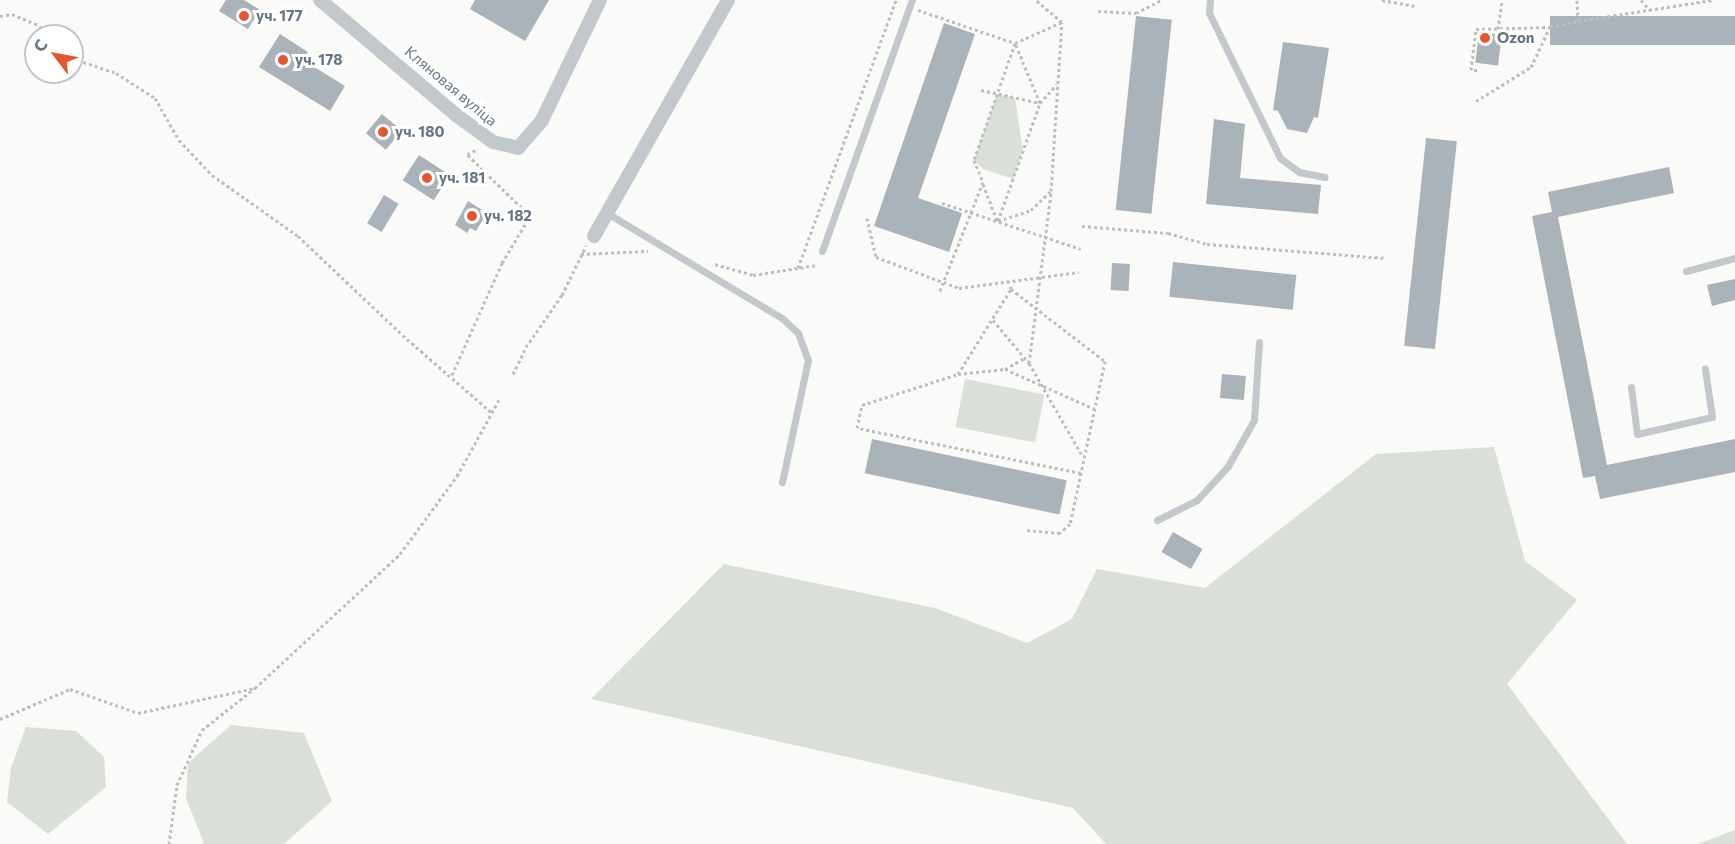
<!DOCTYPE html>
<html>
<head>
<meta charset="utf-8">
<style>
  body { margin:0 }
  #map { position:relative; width:1735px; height:844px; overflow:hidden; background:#fafaf8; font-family:Commissioner,sans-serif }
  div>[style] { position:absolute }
  .green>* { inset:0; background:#dadfd7; transform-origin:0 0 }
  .building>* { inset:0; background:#aab3b9; transform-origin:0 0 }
  .path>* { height:3px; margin-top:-1.5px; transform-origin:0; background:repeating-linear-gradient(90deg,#bbbfc2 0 3px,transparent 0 6px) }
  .service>* { height:7px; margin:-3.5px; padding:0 3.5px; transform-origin:3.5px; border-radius:3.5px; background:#c3c8cc }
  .minor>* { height:14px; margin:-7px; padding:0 7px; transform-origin:7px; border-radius:7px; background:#c3c8cc }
  .dots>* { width:16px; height:16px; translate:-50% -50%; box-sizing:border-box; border:3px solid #fff; border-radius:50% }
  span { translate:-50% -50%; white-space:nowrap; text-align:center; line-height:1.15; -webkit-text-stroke:6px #fff; paint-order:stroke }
  .poi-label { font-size:15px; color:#657683; font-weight:700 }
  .left { translate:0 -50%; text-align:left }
  .street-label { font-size:15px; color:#657683 }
  .north { position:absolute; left:24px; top:24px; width:60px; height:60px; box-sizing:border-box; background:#fff; border:2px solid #c1c8cd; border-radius:50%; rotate:302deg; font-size:16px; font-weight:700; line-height:24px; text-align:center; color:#657683 }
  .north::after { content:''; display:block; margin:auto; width:21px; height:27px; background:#e4572e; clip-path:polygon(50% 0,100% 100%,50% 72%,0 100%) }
</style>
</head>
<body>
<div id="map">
  <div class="green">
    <i style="clip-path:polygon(997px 94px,1015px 98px,1023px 151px,1013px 179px,983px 169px,974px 160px)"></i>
    <i style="left:965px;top:379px;width:81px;height:49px;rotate:11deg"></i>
    <i style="clip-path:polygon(1494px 447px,1525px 561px,1577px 600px,1507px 684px,1627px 844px,1106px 844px,1073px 808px,591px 699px,724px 564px,935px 608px,1027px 643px,1072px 619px,1097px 569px,1205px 588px,1376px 454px)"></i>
    <i style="clip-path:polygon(231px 725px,304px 733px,332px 801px,284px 844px,204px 844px,186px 798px,188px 763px)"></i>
    <i style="clip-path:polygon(26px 727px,76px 731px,104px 757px,106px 787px,48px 834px,7px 802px,11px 768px)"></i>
    <i style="clip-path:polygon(1735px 830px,1735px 844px,1698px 844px)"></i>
  </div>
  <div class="building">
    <i style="clip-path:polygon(226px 0,244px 0,260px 10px,248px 29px,219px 11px)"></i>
    <i style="clip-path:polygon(475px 0,549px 0,525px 41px,470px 9px)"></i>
    <i style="left:1136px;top:16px;width:36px;height:195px;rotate:6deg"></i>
    <i style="left:1735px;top:16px;width:29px;height:185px;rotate:90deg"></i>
    <i style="clip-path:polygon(944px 23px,975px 34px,918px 198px,962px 213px,949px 252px,874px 226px)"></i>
    <i style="left:1479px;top:32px;width:23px;height:31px;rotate:7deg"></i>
    <i style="clip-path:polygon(280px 34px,308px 52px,303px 60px,345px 86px,330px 111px,259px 67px)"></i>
    <i style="clip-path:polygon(1283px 42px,1329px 48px,1318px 118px,1314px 117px,1307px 133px,1287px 129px,1278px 111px,1273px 110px)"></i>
    <i style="left:382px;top:114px;width:26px;height:25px;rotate:40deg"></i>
    <i style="clip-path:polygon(1214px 119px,1245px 124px,1240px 178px,1321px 185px,1318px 214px,1206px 204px)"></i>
    <i style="left:1426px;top:138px;width:31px;height:209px;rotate:6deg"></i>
    <i style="left:419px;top:155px;width:37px;height:30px;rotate:33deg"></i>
    <i style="clip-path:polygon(1669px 167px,1674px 193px,1558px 217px,1607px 465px,1735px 439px,1735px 472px,1600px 499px,1595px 476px,1583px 478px,1532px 216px,1552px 212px,1548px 192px)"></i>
    <i style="left:384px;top:195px;width:17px;height:33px;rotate:31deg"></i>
    <i style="clip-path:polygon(468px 201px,487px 213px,476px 231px,470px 228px,467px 233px,455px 225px)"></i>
    <i style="left:1173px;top:262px;width:124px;height:35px;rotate:6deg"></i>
    <i style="left:1112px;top:263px;width:18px;height:27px;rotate:3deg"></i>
    <i style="clip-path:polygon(1735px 279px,1735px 300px,1712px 306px,1707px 285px)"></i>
    <i style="left:1222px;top:374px;width:24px;height:24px;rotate:5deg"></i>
    <i style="left:872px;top:439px;width:199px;height:35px;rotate:12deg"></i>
    <i style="left:1173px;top:532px;width:34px;height:23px;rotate:30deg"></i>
  </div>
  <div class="path">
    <i style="left:1382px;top:0;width:34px;rotate:10deg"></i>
    <i style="left:1641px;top:0;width:13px;rotate:48deg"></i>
    <i style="left:918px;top:10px;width:102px;rotate:18.8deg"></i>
    <i style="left:1015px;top:43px;width:124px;rotate:109.3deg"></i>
    <i style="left:974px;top:160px;width:24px;rotate:68deg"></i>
    <i style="left:983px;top:182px;width:119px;rotate:111.6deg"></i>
    <i style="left:1098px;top:11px;width:38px;rotate:3deg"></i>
    <i style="left:1136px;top:13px;width:28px;rotate:-27deg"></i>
    <i style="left:0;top:16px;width:12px;rotate:-9deg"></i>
    <i style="left:12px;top:14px;width:30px;rotate:23deg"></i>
    <i style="left:40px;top:26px;width:13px;rotate:48deg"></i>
    <i style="left:1578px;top:21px;width:136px;rotate:-8.9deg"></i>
    <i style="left:1498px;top:29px;width:29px;rotate:-82deg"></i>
    <i style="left:72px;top:58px;width:46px;rotate:18.8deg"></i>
    <i style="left:116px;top:73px;width:46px;rotate:32.7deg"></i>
    <i style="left:155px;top:98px;width:48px;rotate:60.3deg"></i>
    <i style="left:179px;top:140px;width:48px;rotate:46.7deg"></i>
    <i style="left:212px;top:175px;width:105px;rotate:35.3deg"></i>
    <i style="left:298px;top:236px;width:150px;rotate:43.4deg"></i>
    <i style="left:407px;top:339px;width:111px;rotate:41deg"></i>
    <i style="left:1477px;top:70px;width:6px;rotate:180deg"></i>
    <i style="left:1471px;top:70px;width:41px;rotate:-83deg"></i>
    <i style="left:1476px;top:29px;width:74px;rotate:-1.5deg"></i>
    <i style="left:981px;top:90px;width:60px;rotate:12.4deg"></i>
    <i style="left:1040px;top:103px;width:25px;rotate:-48deg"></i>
    <i style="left:1476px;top:101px;width:65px;rotate:-31.7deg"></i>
    <i style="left:1531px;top:67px;width:44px;rotate:-64.6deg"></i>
    <i style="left:1550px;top:27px;width:29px;rotate:-12deg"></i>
    <i style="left:1578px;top:21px;width:21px;rotate:-93deg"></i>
    <i style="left:983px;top:184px;width:39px;rotate:69deg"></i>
    <i style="left:942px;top:203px;width:146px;rotate:18.3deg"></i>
    <i style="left:867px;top:218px;width:40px;rotate:77deg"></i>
    <i style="left:876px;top:257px;width:89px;rotate:20.5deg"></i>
    <i style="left:959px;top:288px;width:121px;rotate:-7.6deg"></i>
    <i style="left:998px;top:221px;width:35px;rotate:-18deg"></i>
    <i style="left:1031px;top:210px;width:28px;rotate:-44deg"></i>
    <i style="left:1051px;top:191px;width:169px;rotate:-86.3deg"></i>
    <i style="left:1062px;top:22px;width:34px;rotate:-140deg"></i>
    <i style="left:998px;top:221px;width:125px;rotate:-70.4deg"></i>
    <i style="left:1040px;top:103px;width:65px;rotate:-112.6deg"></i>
    <i style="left:1015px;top:43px;width:51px;rotate:-24.1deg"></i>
    <i style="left:1082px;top:226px;width:86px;rotate:4.7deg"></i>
    <i style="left:1168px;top:233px;width:41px;rotate:15.8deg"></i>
    <i style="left:1207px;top:244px;width:179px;rotate:4.5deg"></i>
    <i style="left:581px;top:254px;width:67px;rotate:-2.6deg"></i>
    <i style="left:715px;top:264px;width:40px;rotate:16deg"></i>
    <i style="left:753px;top:275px;width:65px;rotate:-8.9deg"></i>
    <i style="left:798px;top:268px;width:285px;rotate:-69.9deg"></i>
    <i style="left:1011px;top:289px;width:118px;rotate:37.5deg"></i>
    <i style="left:1105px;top:361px;width:167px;rotate:102.1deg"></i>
    <i style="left:1070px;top:524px;width:13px;rotate:138deg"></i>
    <i style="left:1060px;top:533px;width:33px;rotate:-175deg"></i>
    <i style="left:993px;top:320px;width:56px;rotate:50.1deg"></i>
    <i style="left:1029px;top:363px;width:108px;rotate:60.1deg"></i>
    <i style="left:1029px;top:363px;width:171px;rotate:-82.6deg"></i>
    <i style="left:1005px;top:369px;width:23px;rotate:-29deg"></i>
    <i style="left:513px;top:374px;width:30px;rotate:-64deg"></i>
    <i style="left:526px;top:347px;width:63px;rotate:-55.3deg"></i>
    <i style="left:562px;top:295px;width:55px;rotate:-63.9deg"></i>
    <i style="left:958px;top:374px;width:100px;rotate:-58.1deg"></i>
    <i style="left:1011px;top:289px;width:5px;rotate:-101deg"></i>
    <i style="left:452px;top:375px;width:123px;rotate:-65.9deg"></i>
    <i style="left:502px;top:263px;width:55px;rotate:-59.2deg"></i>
    <i style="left:530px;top:216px;width:88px;rotate:-135.5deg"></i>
    <i style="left:467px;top:154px;width:12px;rotate:-24deg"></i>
    <i style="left:1081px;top:473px;width:228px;rotate:-168.6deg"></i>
    <i style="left:857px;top:428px;width:24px;rotate:-78deg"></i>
    <i style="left:862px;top:405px;width:101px;rotate:-17.9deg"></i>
    <i style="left:958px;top:374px;width:47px;rotate:-6.1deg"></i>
    <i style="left:1005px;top:369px;width:98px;rotate:24deg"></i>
    <i style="left:0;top:719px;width:76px;rotate:-23.2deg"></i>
    <i style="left:70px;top:689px;width:72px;rotate:19.4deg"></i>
    <i style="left:138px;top:713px;width:120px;rotate:-12.1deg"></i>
    <i style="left:255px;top:688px;width:197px;rotate:-42.7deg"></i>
    <i style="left:400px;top:554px;width:97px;rotate:-53.8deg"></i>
    <i style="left:457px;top:476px;width:87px;rotate:-61.1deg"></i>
    <i style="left:169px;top:844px;width:60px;rotate:-82.3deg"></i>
    <i style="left:177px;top:785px;width:60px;rotate:-65.6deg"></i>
    <i style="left:202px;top:730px;width:68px;rotate:-38.4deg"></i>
  </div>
  <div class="service">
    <i style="left:1210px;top:0;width:13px;rotate:94deg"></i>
    <i style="left:1209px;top:13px;width:161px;rotate:63.9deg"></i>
    <i style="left:1280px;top:158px;width:24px;rotate:36deg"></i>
    <i style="left:1299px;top:172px;width:26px;rotate:11deg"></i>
    <i style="left:607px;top:213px;width:204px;rotate:31deg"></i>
    <i style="left:782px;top:318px;width:22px;rotate:43deg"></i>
    <i style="left:798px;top:333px;width:29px;rotate:70deg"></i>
    <i style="left:808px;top:360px;width:125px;rotate:102deg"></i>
    <i style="left:822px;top:251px;width:267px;rotate:-70.3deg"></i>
    <i style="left:1686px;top:271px;width:51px;rotate:-14.9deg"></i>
    <i style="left:1631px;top:387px;width:47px;rotate:82.7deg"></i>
    <i style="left:1637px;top:434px;width:77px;rotate:-12.8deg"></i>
    <i style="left:1712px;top:417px;width:49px;rotate:-98.3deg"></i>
    <i style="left:1157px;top:520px;width:45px;rotate:-26.6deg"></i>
    <i style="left:1197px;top:500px;width:46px;rotate:-47.6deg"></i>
    <i style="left:1228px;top:466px;width:53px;rotate:-60.5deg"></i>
    <i style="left:1254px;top:420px;width:78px;rotate:-86.3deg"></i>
  </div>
  <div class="minor">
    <i style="left:320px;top:0;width:178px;rotate:40.2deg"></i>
    <i style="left:456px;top:115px;width:46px;rotate:36.1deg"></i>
    <i style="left:493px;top:142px;width:26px;rotate:13deg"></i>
    <i style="left:518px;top:148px;width:37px;rotate:-49deg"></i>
    <i style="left:542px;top:120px;width:133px;rotate:-64.2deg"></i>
    <i style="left:594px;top:236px;width:271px;rotate:-60.4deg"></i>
  </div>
  <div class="dots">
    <i style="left:244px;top:16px;background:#e4572e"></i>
    <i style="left:1485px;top:38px;background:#e4572e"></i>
    <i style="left:283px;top:60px;background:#e4572e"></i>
    <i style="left:383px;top:132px;background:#e4572e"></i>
    <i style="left:427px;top:178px;background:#e4572e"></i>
    <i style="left:472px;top:216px;background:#e4572e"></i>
  </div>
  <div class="poi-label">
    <span class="left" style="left:256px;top:16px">уч. 177</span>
    <span class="left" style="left:1497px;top:38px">Ozon</span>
    <span class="left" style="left:295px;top:60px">уч. 178</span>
    <span class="left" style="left:395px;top:132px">уч. 180</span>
    <span class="left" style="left:439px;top:178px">уч. 181</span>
    <span class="left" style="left:484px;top:216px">уч. 182</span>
  </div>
  <div class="street-label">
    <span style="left:451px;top:86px;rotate:40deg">Кляновая вуліца</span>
  </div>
  <div class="north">С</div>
</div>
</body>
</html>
